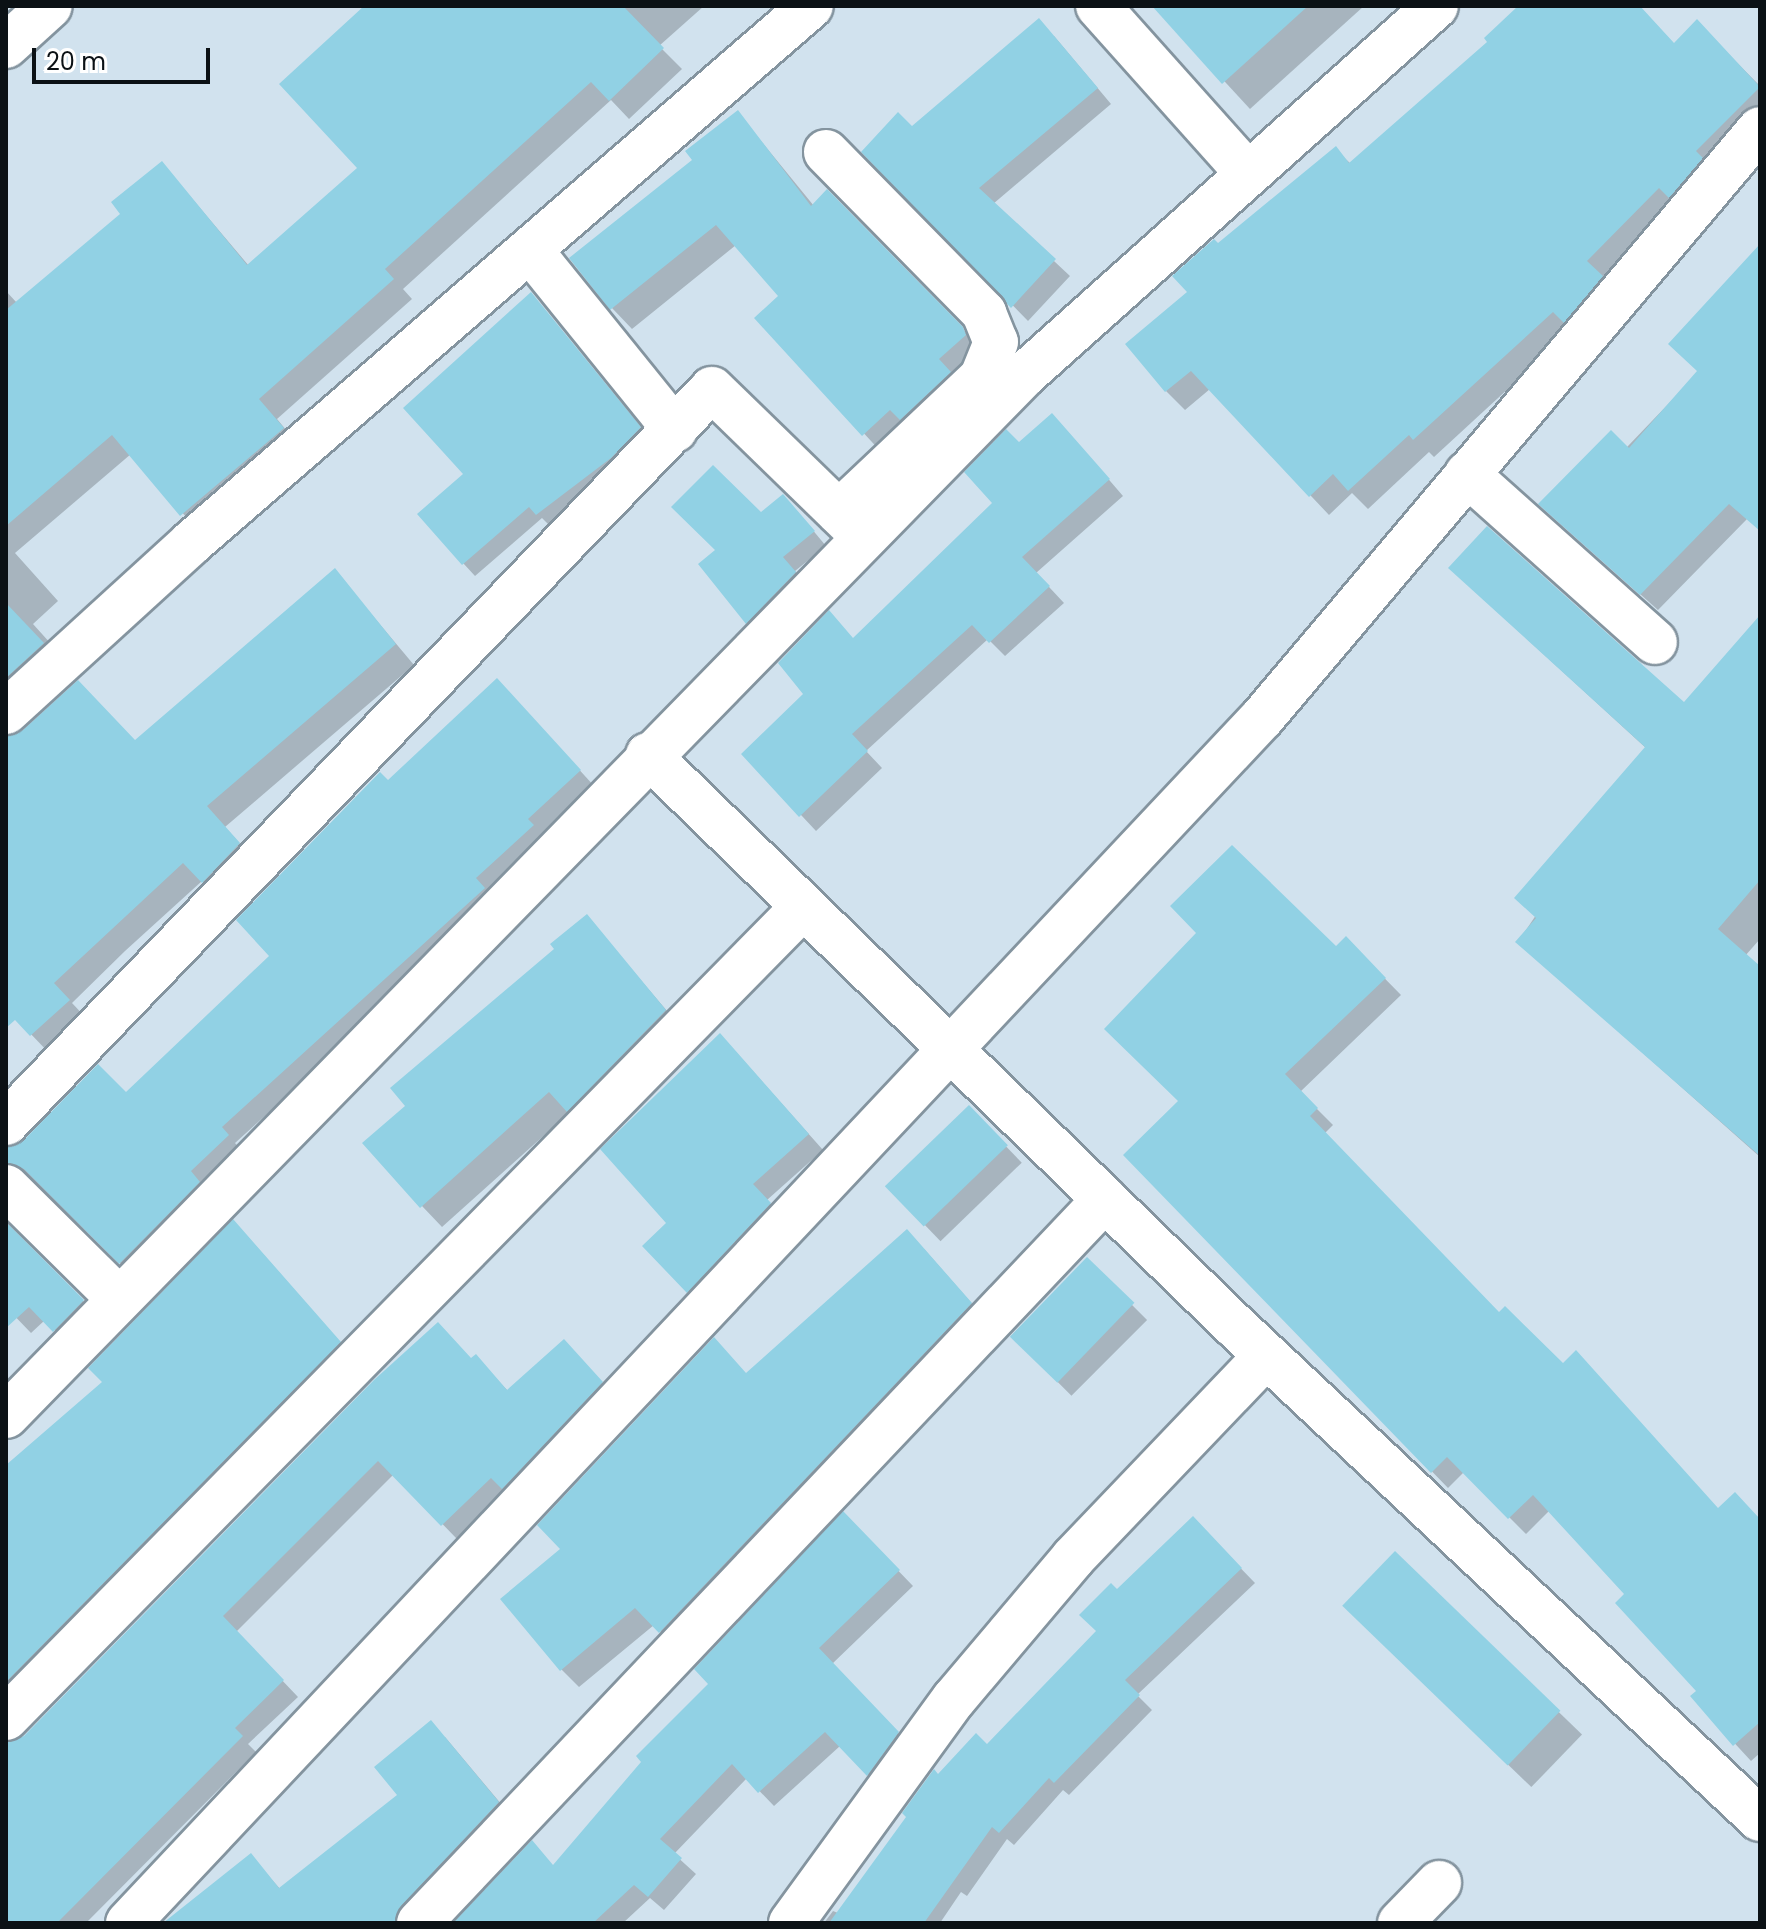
<!DOCTYPE html>
<html>
<head>
<meta charset="utf-8">
<style>
  body { margin:0 }
  #map { position:relative; width:1766px; height:1929px; overflow:hidden; background:#d1e2ee; font-family:Poppins,sans-serif }
  div>[style] { position:absolute }
  .shadow>* { inset:0; background:#0003; transform-origin:0 0 }
  .building>* { inset:0; background:#91d1e4; transform-origin:0 0 }
  .roads { filter:drop-shadow(2px 0 #84949f) drop-shadow(-2px 0 #84949f) drop-shadow(0 2px #84949f) drop-shadow(0 -2px #84949f) }
  .minor>* { height:44px; margin:-22px; padding:0 22px; transform-origin:22px; border-radius:22px; background:#fff }
  span { translate:-50% -50%; white-space:nowrap; text-align:center; line-height:1.15; -webkit-text-stroke:6px #fff; paint-order:stroke }
  .frame { position:absolute; inset:0; border:8px solid #0b1115; pointer-events:none }
  .scale { position:absolute; left:32px; top:48px; width:178px; height:36px; box-sizing:border-box; border:4px solid #0b1115; border-top:0; padding-left:10px; font-size:24px; line-height:28px; white-space:nowrap; color:#0b1115; -webkit-text-stroke:6px #fff; paint-order:stroke }
</style>
</head>
<body>
<div id="map">
  <div class="shadow">
    <i style="clip-path:polygon(362px 6px,704px 6px,659px 46px,682px 69px,629px 119px,611px 100px,403px 289px,412px 299px,277px 419px,302px 449px,201px 534px,131px 454px,15px 553px,58px 601px,33px 624px,61px 655px,6px 719px,6px 291px,17px 303px,123px 214px,162px 163px,249px 266px,359px 168px)"></i>
    <i style="clip-path:polygon(1155px 6px,1364px 6px,1250px 109px)"></i>
    <i style="clip-path:polygon(1519px 6px,1639px 6px,1675px 45px,1697px 22px,1760px 86px,1760px 124px,1573px 329px,1434px 457px,1429px 452px,1368px 509px,1352px 493px,1329px 515px,1210px 389px,1185px 410px,1166px 391px,1190px 292px,1218px 246px,1335px 149px,1351px 164px,1490px 42px)"></i>
    <i style="clip-path:polygon(1054px 36px,1111px 104px,993px 204px,1070px 276px,1028px 321px,864px 152px,912px 129px)"></i>
    <i style="clip-path:polygon(738px 113px,814px 206px,827px 192px,983px 350px,884px 455px,757px 318px,781px 296px,736px 245px,632px 329px,612px 308px,695px 161px)"></i>
    <i style="clip-path:polygon(1760px 246px,1760px 524px,1747px 519px,1658px 610px,1557px 520px,1699px 372px)"></i>
    <i style="clip-path:polygon(531px 294px,652px 441px,550px 526px,542px 518px,475px 576px,463px 563px,466px 474px)"></i>
    <i style="clip-path:polygon(1067px 431px,1123px 496px,1036px 573px,1064px 603px,1005px 656px,988px 639px,866px 751px,882px 768px,816px 831px,744px 754px,994px 503px,1019px 445px)"></i>
    <i style="clip-path:polygon(796px 510px,826px 546px,795px 571px,808px 587px,760px 635px,747px 622px,761px 515px)"></i>
    <i style="clip-path:polygon(335px 571px,414px 665px,225px 827px,258px 864px,222px 901px,202px 881px,125px 951px,72px 1003px,88px 1020px,50px 1054px,6px 1008px,6px 736px,136px 743px)"></i>
    <i style="clip-path:polygon(1479px 595px,1684px 705px,1760px 618px,1760px 939px,1745px 956px,1760px 968px,1760px 1157px,1518px 942px,1647px 749px)"></i>
    <i style="clip-path:polygon(512px 696px,595px 787px,542px 835px,548px 842px,499px 904px,235px 1143px,242px 1151px,136px 1278px,14px 1163px,126px 1095px,272px 956px,388px 783px)"></i>
    <i style="clip-path:polygon(587px 917px,685px 1032px,588px 1131px,570px 1112px,442px 1227px,422px 1206px,408px 1106px)"></i>
    <i style="clip-path:polygon(1346px 939px,1401px 995px,1300px 1092px,1333px 1125px,1325px 1133px,1499px 1315px,1719px 1510px,1760px 1521px,1760px 1753px,1751px 1761px,1692px 1697px,1699px 1691px,1627px 1594px,1550px 1510px,1526px 1534px,1464px 1472px,1448px 1488px,1126px 1155px)"></i>
    <i style="clip-path:polygon(735px 1051px,823px 1150px,767px 1200px,785px 1220px,703px 1306px,644px 1246px,668px 1223px)"></i>
    <i style="left:969px;top:1108px;width:76px;height:113px;rotate:46deg"></i>
    <i style="clip-path:polygon(6px 1225px,98px 1316px,69px 1345px,45px 1320px,31px 1333px,6px 1307px)"></i>
    <i style="clip-path:polygon(248px 1237px,354px 1358px,6px 1712px,6px 1467px,104px 1382px)"></i>
    <i style="clip-path:polygon(924px 1249px,988px 1322px,678px 1649px,654px 1625px,579px 1687px,561px 1669px,563px 1549px)"></i>
    <i style="left:1087px;top:1260px;width:85px;height:107px;rotate:45deg"></i>
    <i style="clip-path:polygon(476px 1357px,508px 1391px,578px 1357px,616px 1398px,457px 1539px,394px 1474px,236px 1632px,298px 1697px,248px 1744px,256px 1752px,86px 1923px,6px 1923px,6px 1742px,25px 1737px)"></i>
    <i style="clip-path:polygon(1193px 1519px,1255px 1583px,1137px 1695px,1152px 1710px,1069px 1795px,1063px 1790px,1014px 1845px,1007px 1839px,967px 1896px,961px 1892px,940px 1923px,824px 1923px,833px 1911px,838px 1913px,939px 1777px,987px 1747px,1099px 1631px,1117px 1592px)"></i>
    <i style="clip-path:polygon(858px 1529px,913px 1586px,832px 1664px,912px 1748px,883px 1789px,840px 1746px,774px 1806px,747px 1778px,674px 1854px,696px 1874px,664px 1910px,650px 1898px,623px 1923px,475px 1923px,554px 1867px)"></i>
    <i style="left:1395px;top:1554px;width:260px;height:73px;rotate:44deg"></i>
    <i style="clip-path:polygon(445px 1737px,512px 1817px,395px 1923px,166px 1923px,251px 1856px,281px 1890px,400px 1795px)"></i>
  </div>
  <div class="building">
    <i style="clip-path:polygon(364px 6px,623px 6px,664px 48px,609px 101px,591px 82px,385px 269px,394px 279px,259px 399px,284px 428px,180px 516px,112px 435px,6px 526px,6px 310px,120px 214px,111px 202px,162px 161px,247px 265px,357px 168px,279px 84px)"></i>
    <i style="clip-path:polygon(1152px 6px,1308px 6px,1222px 84px)"></i>
    <i style="clip-path:polygon(1518px 6px,1640px 6px,1674px 43px,1697px 19px,1760px 87px,1696px 151px,1703px 158px,1669px 198px,1659px 188px,1587px 261px,1603px 276px,1564px 323px,1553px 312px,1413px 440px,1409px 435px,1348px 491px,1333px 474px,1309px 497px,1191px 371px,1165px 392px,1125px 344px,1187px 292px,1172px 276px,1214px 239px,1218px 243px,1336px 146px,1349px 163px,1487px 42px,1484px 38px)"></i>
    <i style="clip-path:polygon(1039px 18px,1098px 88px,979px 188px,1056px 259px,1011px 308px,861px 152px,898px 112px,912px 126px)"></i>
    <i style="clip-path:polygon(738px 110px,811px 206px,827px 189px,963px 327px,966px 335px,939px 359px,951px 372px,900px 420px,890px 410px,862px 436px,754px 318px,778px 296px,716px 225px,610px 310px,569px 258px,692px 160px,685px 151px)"></i>
    <i style="clip-path:polygon(1760px 244px,1760px 531px,1729px 504px,1640px 595px,1538px 504px,1611px 430px,1629px 448px,1697px 371px,1668px 344px)"></i>
    <i style="clip-path:polygon(531px 292px,641px 427px,611px 458px,536px 515px,529px 507px,462px 565px,417px 514px,463px 474px,403px 408px)"></i>
    <i style="clip-path:polygon(1052px 413px,1110px 479px,1022px 557px,1050px 586px,989px 643px,972px 625px,852px 734px,868px 751px,799px 817px,741px 754px,803px 694px,778px 663px,829px 610px,853px 638px,992px 503px,964px 472px,1006px 429px,1019px 442px)"></i>
    <i style="clip-path:polygon(713px 465px,761px 512px,783px 494px,815px 531px,783px 557px,796px 572px,746px 624px,698px 564px,715px 550px,671px 507px)"></i>
    <i style="clip-path:polygon(1487px 526px,1684px 702px,1760px 615px,1760px 880px,1718px 929px,1760px 966px,1760px 1156px,1515px 942px,1536px 918px,1514px 898px,1645px 747px,1448px 568px)"></i>
    <i style="clip-path:polygon(335px 568px,396px 644px,207px 806px,240px 843px,202px 883px,183px 863px,54px 983px,70px 1000px,30px 1036px,15px 1020px,6px 1028px,6px 736px,23px 730px,78px 680px,135px 740px)"></i>
    <i style="clip-path:polygon(6px 603px,44px 643px,6px 678px)"></i>
    <i style="clip-path:polygon(497px 678px,581px 770px,528px 819px,534px 825px,476px 878px,485px 888px,222px 1127px,229px 1135px,191px 1171px,200px 1182px,119px 1264px,24px 1169px,6px 1163px,6px 1147px,24px 1140px,98px 1064px,126px 1092px,269px 956px,236px 920px,380px 772px,388px 780px)"></i>
    <i style="clip-path:polygon(1232px 845px,1336px 946px,1346px 936px,1386px 978px,1285px 1074px,1318px 1108px,1310px 1116px,1499px 1312px,1505px 1306px,1563px 1363px,1576px 1350px,1718px 1508px,1735px 1492px,1760px 1519px,1760px 1722px,1733px 1746px,1690px 1696px,1696px 1691px,1615px 1603px,1624px 1594px,1533px 1495px,1508px 1519px,1447px 1457px,1431px 1473px,1123px 1155px,1178px 1101px,1104px 1029px,1196px 933px,1170px 906px)"></i>
    <i style="clip-path:polygon(587px 914px,666px 1010px,567px 1112px,549px 1092px,420px 1208px,362px 1143px,405px 1106px,390px 1088px,554px 949px,550px 944px)"></i>
    <i style="clip-path:polygon(720px 1033px,809px 1134px,753px 1184px,771px 1203px,687px 1293px,642px 1246px,666px 1223px,600px 1149px)"></i>
    <i style="left:969px;top:1105px;width:56px;height:117px;rotate:46deg"></i>
    <i style="clip-path:polygon(233px 1219px,341px 1342px,6px 1682px,6px 1465px,102px 1382px,88px 1368px)"></i>
    <i style="clip-path:polygon(6px 1222px,84px 1300px,53px 1332px,29px 1307px,6px 1328px)"></i>
    <i style="clip-path:polygon(907px 1229px,972px 1303px,659px 1633px,635px 1608px,560px 1671px,500px 1599px,560px 1549px,537px 1525px,714px 1337px,746px 1373px)"></i>
    <i style="left:1087px;top:1257px;width:66px;height:111px;rotate:44deg"></i>
    <i style="clip-path:polygon(438px 1322px,471px 1358px,476px 1354px,507px 1390px,564px 1339px,603px 1382px,502px 1489px,491px 1478px,441px 1526px,378px 1461px,223px 1616px,284px 1680px,235px 1728px,243px 1736px,57px 1923px,6px 1923px,6px 1742px,24px 1736px,374px 1380px)"></i>
    <i style="clip-path:polygon(843px 1511px,900px 1570px,819px 1648px,899px 1732px,867px 1776px,825px 1732px,758px 1793px,732px 1764px,660px 1839px,682px 1858px,648px 1897px,634px 1885px,593px 1923px,453px 1923px,532px 1840px,553px 1865px,641px 1762px,636px 1756px,708px 1684px,694px 1669px)"></i>
    <i style="clip-path:polygon(1193px 1516px,1242px 1568px,1125px 1680px,1140px 1695px,1054px 1783px,1049px 1778px,999px 1833px,992px 1827px,924px 1923px,829px 1923px,906px 1817px,902px 1813px,934px 1769px,938px 1774px,976px 1733px,987px 1744px,1096px 1631px,1079px 1615px,1111px 1583px,1117px 1589px)"></i>
    <i style="left:1395px;top:1551px;width:230px;height:76px;rotate:44deg"></i>
    <i style="clip-path:polygon(431px 1720px,499px 1802px,401px 1906px,395px 1923px,163px 1923px,251px 1853px,279px 1888px,397px 1795px,374px 1767px)"></i>
  </div>
  <div class="roads">
    <div class="minor">
      <i style="left:1098px;top:6px;width:225px;rotate:48.2deg"></i>
      <i style="left:6px;top:46px;width:59px;rotate:-42.3deg"></i>
      <i style="left:826px;top:152px;width:226px;rotate:45.5deg"></i>
      <i style="left:984px;top:313px;width:31px;rotate:68deg"></i>
      <i style="left:996px;top:342px;width:38px;rotate:112deg"></i>
      <i style="left:982px;top:377px;width:197px;rotate:136.6deg"></i>
      <i style="left:530px;top:250px;width:231px;rotate:51.1deg"></i>
      <i style="left:1467px;top:474px;width:252px;rotate:41.8deg"></i>
      <i style="left:6px;top:712px;width:251px;rotate:-42.4deg"></i>
      <i style="left:191px;top:543px;width:820px;rotate:-40.9deg"></i>
      <i style="left:648px;top:755px;width:816px;rotate:44.21deg"></i>
      <i style="left:1233px;top:1324px;width:723px;rotate:43.21deg"></i>
      <i style="left:6px;top:1123px;width:1018px;rotate:-46.11deg"></i>
      <i style="left:712px;top:389px;width:212px;rotate:44.2deg"></i>
      <i style="left:6px;top:1187px;width:159px;rotate:44.7deg"></i>
      <i style="left:6px;top:1416px;width:1456px;rotate:-45.64deg"></i>
      <i style="left:1024px;top:375px;width:553px;rotate:-41.85deg"></i>
      <i style="left:6px;top:1718px;width:1138px;rotate:-45.5deg"></i>
      <i style="left:128px;top:1923px;width:1655px;rotate:-46.74deg"></i>
      <i style="left:1262px;top:718px;width:771px;rotate:-49.79deg"></i>
      <i style="left:419px;top:1923px;width:997px;rotate:-46.54deg"></i>
      <i style="left:791px;top:1923px;width:277px;rotate:-54deg"></i>
      <i style="left:954px;top:1699px;width:185px;rotate:-49.8deg"></i>
      <i style="left:1073px;top:1558px;width:279px;rotate:-46.3deg"></i>
      <i style="left:1400px;top:1923px;width:56px;rotate:-45.7deg"></i>
    </div>
  </div>
  <div class="frame"></div>
  <div class="scale">20 m</div>
</div>
</body>
</html>
